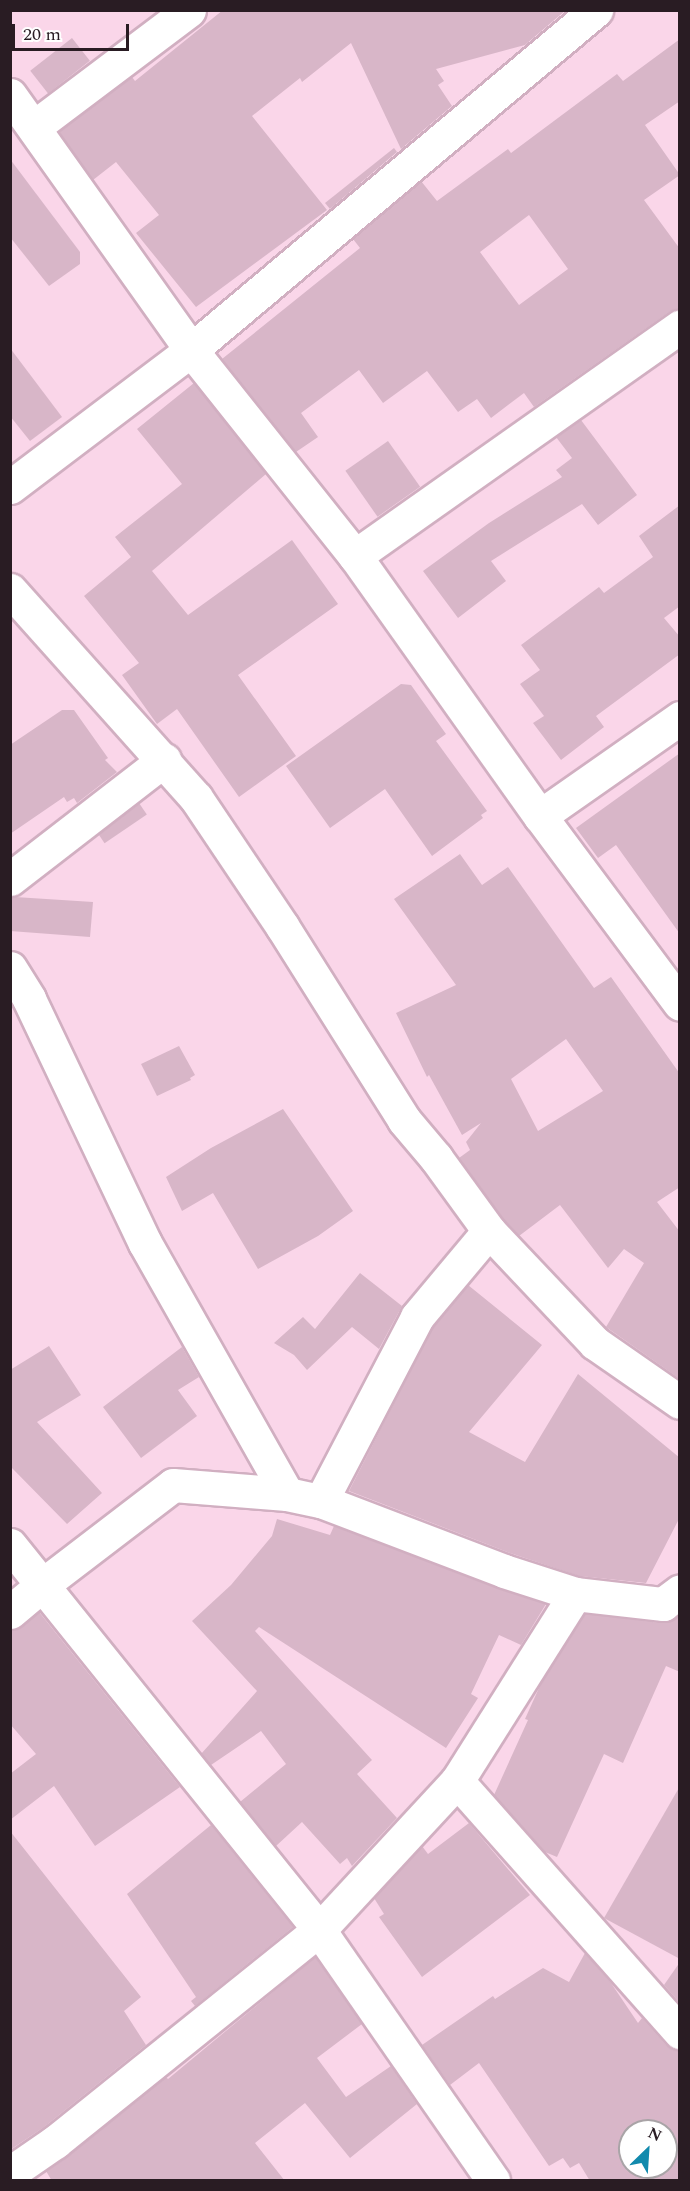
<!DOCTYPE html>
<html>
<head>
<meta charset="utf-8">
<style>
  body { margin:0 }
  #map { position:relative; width:690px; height:2191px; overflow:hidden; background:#fad6e9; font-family:Spectral,serif }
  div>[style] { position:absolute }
  .building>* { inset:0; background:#d8b6c8; transform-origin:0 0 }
  .roads { filter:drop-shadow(2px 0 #d1afc1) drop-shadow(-2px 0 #d1afc1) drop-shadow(0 2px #d1afc1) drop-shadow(0 -2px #d1afc1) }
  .minor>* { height:33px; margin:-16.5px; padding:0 16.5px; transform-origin:16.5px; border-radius:16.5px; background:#fff }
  span { translate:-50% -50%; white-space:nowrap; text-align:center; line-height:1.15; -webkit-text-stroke:4.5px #fff; paint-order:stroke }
  .frame { position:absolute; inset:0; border:12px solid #291c23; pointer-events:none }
  .north { position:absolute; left:618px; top:2119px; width:60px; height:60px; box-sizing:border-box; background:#fff; border:2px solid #a9a4a7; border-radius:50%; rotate:25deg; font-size:16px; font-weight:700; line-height:24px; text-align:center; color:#291c23 }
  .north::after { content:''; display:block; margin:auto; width:21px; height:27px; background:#128aad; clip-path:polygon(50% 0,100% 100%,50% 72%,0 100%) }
  .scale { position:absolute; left:12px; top:24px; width:117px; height:27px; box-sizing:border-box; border:3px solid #291c23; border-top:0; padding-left:8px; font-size:18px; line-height:21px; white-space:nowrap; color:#291c23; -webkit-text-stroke:4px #fff; paint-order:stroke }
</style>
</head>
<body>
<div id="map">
  <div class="building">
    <i style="clip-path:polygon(223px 10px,566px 10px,525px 45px,436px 69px,444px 81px,438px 85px,452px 106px,401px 149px,351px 43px,302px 82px,300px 78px,252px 116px,327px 210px,196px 307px,136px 233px,159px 215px,116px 162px,93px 180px,59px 132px,132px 77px,135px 81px)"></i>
    <i style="left:72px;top:38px;width:29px;height:53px;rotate:52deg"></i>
    <i style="clip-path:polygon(evenodd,680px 39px,680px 101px,645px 125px,680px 175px,644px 200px,680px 249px,680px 308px,669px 312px,534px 407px,524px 393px,491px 418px,477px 399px,458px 412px,427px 371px,383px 403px,359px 370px,301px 413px,318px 437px,296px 452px,222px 359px,360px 248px,353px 239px,421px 181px,437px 201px,508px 149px,511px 153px,617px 74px,623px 81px,680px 39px,529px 215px,568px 269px,519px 305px,480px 252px,529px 215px)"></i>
    <i style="clip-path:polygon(394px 148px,397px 152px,330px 209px,325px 203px)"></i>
    <i style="clip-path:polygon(10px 159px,80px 252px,80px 264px,49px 286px,10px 237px)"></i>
    <i style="clip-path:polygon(10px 348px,62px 417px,30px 441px,10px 416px)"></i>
    <i style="clip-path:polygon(194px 383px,266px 474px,152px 571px,188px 615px,292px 540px,338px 604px,238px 675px,296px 756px,239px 797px,177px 709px,157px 724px,122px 675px,139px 663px,84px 596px,131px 557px,115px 537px,182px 484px,137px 429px)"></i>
    <i style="clip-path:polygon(581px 420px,637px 495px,598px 525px,582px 504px,491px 561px,506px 581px,458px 618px,423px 571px,489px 523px,562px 477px,556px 470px,572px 458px,556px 437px)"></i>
    <i style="left:388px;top:441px;width:56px;height:52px;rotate:55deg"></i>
    <i style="clip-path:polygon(680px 505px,680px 606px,664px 618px,680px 637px,680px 654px,596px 716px,604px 727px,561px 760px,533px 723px,544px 716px,520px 684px,540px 670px,521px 645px,599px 587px,604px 593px,653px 557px,639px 536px)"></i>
    <i style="clip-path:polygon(401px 684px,411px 685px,446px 734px,436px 741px,487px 811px,481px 815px,483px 818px,432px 856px,385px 789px,330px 828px,286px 766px)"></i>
    <i style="clip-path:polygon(62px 710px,74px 710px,108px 758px,105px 760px,117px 772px,77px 803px,74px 798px,67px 802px,64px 797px,10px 834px,10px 745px)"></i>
    <i style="clip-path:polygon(680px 753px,680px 934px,616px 845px,598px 858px,576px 828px)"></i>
    <i style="left:139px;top:803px;width:14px;height:51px;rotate:56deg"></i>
    <i style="clip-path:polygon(evenodd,460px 854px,482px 885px,508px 867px,594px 988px,611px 977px,680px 1074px,680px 1187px,657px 1202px,680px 1232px,680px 1379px,606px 1327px,644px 1263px,624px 1249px,608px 1268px,560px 1205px,519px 1236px,503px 1219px,459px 1158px,470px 1150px,466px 1142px,481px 1123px,462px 1135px,429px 1075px,427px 1077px,396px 1013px,456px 985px,394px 899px,460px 854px,566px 1039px,603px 1091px,538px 1131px,511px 1079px,566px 1039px)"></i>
    <i style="clip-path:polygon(15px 897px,93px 902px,90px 937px,10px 931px,12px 898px)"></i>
    <i style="clip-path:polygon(179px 1046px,195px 1075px,190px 1078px,191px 1080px,157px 1096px,141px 1064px)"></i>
    <i style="clip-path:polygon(283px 1109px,353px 1211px,318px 1236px,258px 1269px,213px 1193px,182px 1211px,166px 1177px,211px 1148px)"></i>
    <i style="clip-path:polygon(360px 1273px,402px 1306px,379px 1349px,352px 1327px,307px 1370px,294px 1355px,274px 1343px,303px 1317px,315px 1329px)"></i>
    <i style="clip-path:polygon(468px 1285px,542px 1345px,469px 1432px,525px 1462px,578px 1374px,680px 1458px,680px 1517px,646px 1583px,579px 1576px,510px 1553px,349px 1491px,433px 1327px)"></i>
    <i style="clip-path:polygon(49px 1346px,81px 1395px,37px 1422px,102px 1493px,67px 1524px,10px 1466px,10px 1370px)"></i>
    <i style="clip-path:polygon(182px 1347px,199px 1377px,178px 1390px,197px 1416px,141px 1458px,103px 1407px)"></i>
    <i style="clip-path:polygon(277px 1519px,330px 1535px,334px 1526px,546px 1604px,521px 1645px,499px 1635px,471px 1694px,478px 1698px,446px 1748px,259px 1627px,255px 1631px,372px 1760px,357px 1774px,397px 1818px,352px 1866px,347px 1858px,340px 1864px,302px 1822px,276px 1846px,240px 1802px,286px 1764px,261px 1731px,211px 1765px,201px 1754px,257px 1691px,192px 1621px,231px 1585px,272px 1536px)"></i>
    <i style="clip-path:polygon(39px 1612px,180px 1787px,95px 1846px,54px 1786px,10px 1820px,10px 1774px,36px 1754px,10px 1724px,10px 1630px,22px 1627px)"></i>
    <i style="clip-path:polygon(585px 1614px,661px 1623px,680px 1615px,680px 1672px,666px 1666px,623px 1763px,604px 1754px,557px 1857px,545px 1852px,494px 1795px,528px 1720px,525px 1719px,543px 1679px)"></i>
    <i style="clip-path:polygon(680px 1786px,680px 1959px,604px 1918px)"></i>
    <i style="clip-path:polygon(469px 1823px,530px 1895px,422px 1977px,379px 1917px,384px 1914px,374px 1898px,422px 1846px,428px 1854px)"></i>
    <i style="clip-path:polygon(211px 1825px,293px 1927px,195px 2006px,191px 2001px,196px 1997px,127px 1894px)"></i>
    <i style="clip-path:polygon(10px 1831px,141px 1997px,124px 2011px,146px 2045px,44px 2127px,10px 2150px)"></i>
    <i style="clip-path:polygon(evenodd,585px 1953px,611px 1983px,638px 2023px,642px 2018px,666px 2045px,680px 2050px,680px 2181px,590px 2181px,579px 2163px,570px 2168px,563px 2158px,549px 2166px,479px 2063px,450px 2085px,422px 2045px,493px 1996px,495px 1999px,543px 1968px,569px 1982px,585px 1953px,630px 2131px,666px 2131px,666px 2167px,630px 2167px,630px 2131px)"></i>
    <i style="clip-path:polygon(315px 1957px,362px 2024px,317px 2058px,346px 2097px,391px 2066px,417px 2104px,350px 2158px,305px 2103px,255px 2143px,285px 2181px,52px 2181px,46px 2171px,166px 2077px,168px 2079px)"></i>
    <i style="clip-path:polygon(680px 1962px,680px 2003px,664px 1985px)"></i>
  </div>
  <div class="roads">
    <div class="minor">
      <i style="left:10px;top:95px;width:313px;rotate:54.6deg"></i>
      <i style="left:191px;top:350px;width:263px;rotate:51.5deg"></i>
      <i style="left:355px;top:556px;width:319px;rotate:54.6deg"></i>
      <i style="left:540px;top:816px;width:234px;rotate:53.3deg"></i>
      <i style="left:34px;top:127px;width:194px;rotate:-37deg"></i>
      <i style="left:10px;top:487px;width:227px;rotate:-37.1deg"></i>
      <i style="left:191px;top:350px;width:529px;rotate:-40.01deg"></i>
      <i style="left:355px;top:556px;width:398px;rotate:-35.2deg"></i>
      <i style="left:10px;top:590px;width:279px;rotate:48.2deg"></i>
      <i style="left:196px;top:798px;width:154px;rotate:56.1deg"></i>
      <i style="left:282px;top:926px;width:229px;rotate:57.8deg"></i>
      <i style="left:404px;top:1120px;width:50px;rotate:49.9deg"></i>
      <i style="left:436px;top:1158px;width:90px;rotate:54deg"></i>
      <i style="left:489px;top:1231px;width:154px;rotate:46.6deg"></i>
      <i style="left:595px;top:1343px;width:103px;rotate:34.8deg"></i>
      <i style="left:540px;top:816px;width:171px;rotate:-35deg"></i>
      <i style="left:10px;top:879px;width:195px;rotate:-37.7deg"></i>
      <i style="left:10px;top:968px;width:36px;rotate:58deg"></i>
      <i style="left:29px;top:999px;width:270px;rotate:64.6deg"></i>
      <i style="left:145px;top:1243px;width:288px;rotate:60.5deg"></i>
      <i style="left:321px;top:1501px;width:208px;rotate:-62.4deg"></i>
      <i style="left:417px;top:1317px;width:112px;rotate:-50.1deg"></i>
      <i style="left:10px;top:1545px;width:494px;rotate:51.2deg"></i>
      <i style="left:319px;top:1930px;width:305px;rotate:55.2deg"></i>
      <i style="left:10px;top:1612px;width:40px;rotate:-40deg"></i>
      <i style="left:41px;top:1586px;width:166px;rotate:-37.4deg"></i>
      <i style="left:173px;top:1485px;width:114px;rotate:4.5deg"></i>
      <i style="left:287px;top:1494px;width:35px;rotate:12deg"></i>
      <i style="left:321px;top:1501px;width:196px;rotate:20.9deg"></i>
      <i style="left:504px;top:1571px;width:75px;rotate:17.9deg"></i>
      <i style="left:575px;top:1594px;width:89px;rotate:6.5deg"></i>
      <i style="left:663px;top:1604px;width:21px;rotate:-37deg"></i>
      <i style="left:457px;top:1781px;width:336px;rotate:48.4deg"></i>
      <i style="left:10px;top:2173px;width:55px;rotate:-34.6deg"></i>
      <i style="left:55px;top:2142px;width:339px;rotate:-38.8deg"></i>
      <i style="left:319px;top:1930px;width:203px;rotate:-47.2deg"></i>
      <i style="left:457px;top:1781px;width:221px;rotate:-57.7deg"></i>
    </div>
  </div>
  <div class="frame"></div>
  <div class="north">N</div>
  <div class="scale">20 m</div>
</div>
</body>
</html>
